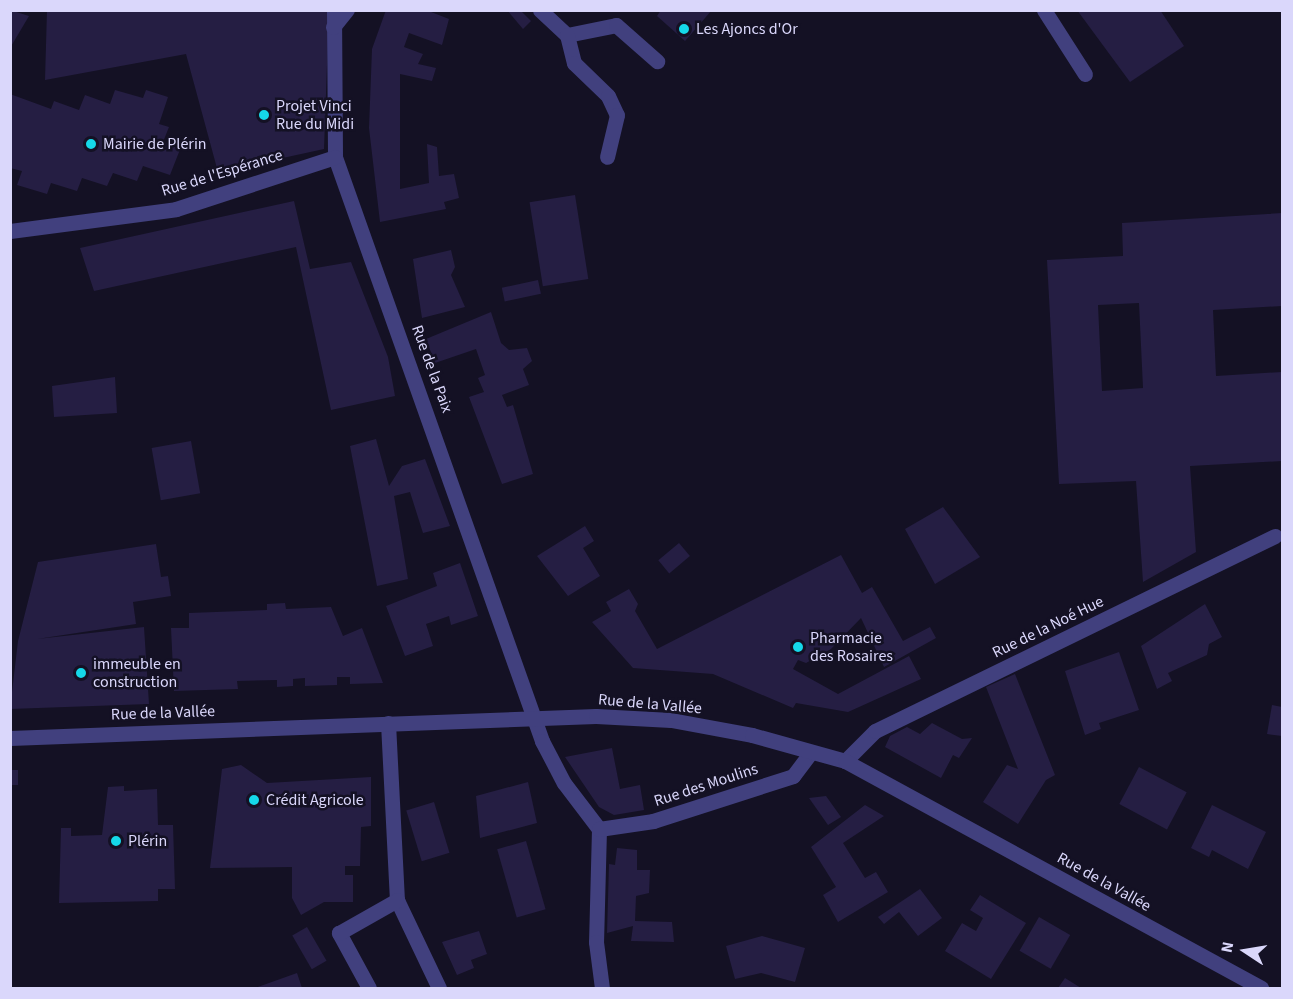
<!DOCTYPE html>
<html>
<head>
<meta charset="utf-8">
<style>
  body { margin:0 }
  #map { position:relative; width:1293px; height:999px; overflow:hidden; background:#141124; font-family:"Source Sans 3",sans-serif }
  div>[style] { position:absolute }
  .building>* { inset:0; background:#251e43; transform-origin:0 0 }
  .service>* { height:15px; margin:-7.5px; padding:0 7.5px; transform-origin:7.5px; border-radius:7.5px; background:#41407e }
  .minor>* { height:15px; margin:-7.5px; padding:0 7.5px; transform-origin:7.5px; border-radius:7.5px; background:#41407e }
  .tertiary>* { height:15px; margin:-7.5px; padding:0 7.5px; transform-origin:7.5px; border-radius:7.5px; background:#41407e }
  .dots>* { width:16px; height:16px; translate:-50% -50%; box-sizing:border-box; border:3px solid #141124; border-radius:50% }
  span { translate:-50% -50%; white-space:nowrap; text-align:center; line-height:1.15; -webkit-text-stroke:5px #141124; paint-order:stroke }
  .poi-label { font-size:16px; color:#dad7fb }
  .left { translate:0 -50%; text-align:left }
  .street-label { font-size:16px; color:#dad7fb }
  .frame { position:absolute; inset:0; border:12px solid #dad7fb; pointer-events:none }
  .north { position:absolute; left:1215px; top:921px; width:60px; height:60px; -webkit-text-stroke:4px #141124; paint-order:stroke; rotate:282deg; font-size:16px; font-weight:700; line-height:24px; text-align:center; color:#dad7fb }
  .north::after { content:''; display:block; margin:auto; width:21px; height:27px; background:#dad7fb; clip-path:polygon(50% 0,100% 100%,50% 72%,0 100%) }
</style>
</head>
<body>
<div id="map">
  <div class="building">
    <i style="clip-path:polygon(10px 10px,29px 16px,10px 48px)"></i>
    <i style="clip-path:polygon(47px 10px,329px 10px,324px 149px,218px 172px,186px 54px,45px 80px)"></i>
    <i style="clip-path:polygon(386px 10px,426px 10px,449px 19px,442px 45px,409px 33px,404px 47px,423px 54px,418px 64px,436px 68px,432px 81px,400px 74px,400px 189px,429px 183px,427px 144px,437px 147px,439px 176px,454px 174px,459px 198px,444px 202px,446px 209px,380px 222px,369px 128px,372px 49px)"></i>
    <i style="clip-path:polygon(507px 10px,520px 10px,531px 21px,523px 29px)"></i>
    <i style="clip-path:polygon(661px 10px,712px 10px,685px 41px,657px 16px)"></i>
    <i style="clip-path:polygon(1077px 10px,1160px 10px,1184px 46px,1130px 82px)"></i>
    <i style="clip-path:polygon(115px 90px,143px 98px,146px 90px,168px 97px,159px 124px,169px 127px,163px 142px,181px 147px,170px 175px,143px 166px,137px 181px,113px 173px,107px 186px,82px 178px,77px 191px,51px 183px,47px 194px,17px 185px,22px 171px,10px 168px,10px 94px,51px 109px,54px 101px,79px 110px,85px 95px,110px 104px)"></i>
    <i style="left:575px;top:195px;width:85px;height:46px;rotate:81deg"></i>
    <i style="clip-path:polygon(294px 201px,310px 269px,351px 262px,388px 357px,395px 396px,331px 410px,296px 247px,94px 291px,80px 248px)"></i>
    <i style="clip-path:polygon(evenodd,1282px 213px,1282px 306px,1213px 310px,1216px 376px,1282px 372px,1282px 461px,1190px 466px,1196px 552px,1143px 582px,1136px 481px,1059px 484px,1047px 260px,1123px 256px,1122px 223px,1282px 213px,1139px 303px,1143px 388px,1102px 391px,1098px 305px,1139px 303px)"></i>
    <i style="clip-path:polygon(451px 250px,455px 267px,451px 275px,465px 307px,422px 318px,413px 259px)"></i>
    <i style="left:538px;top:280px;width:14px;height:37px;rotate:78deg"></i>
    <i style="clip-path:polygon(491px 312px,501px 343px,509px 350px,527px 348px,532px 361px,523px 369px,529px 385px,502px 395px,507px 407px,513px 405px,533px 474px,502px 484px,469px 397px,484px 392px,478px 378px,485px 375px,476px 349px,435px 363px,426px 339px)"></i>
    <i style="clip-path:polygon(115px 377px,117px 413px,54px 417px,52px 386px)"></i>
    <i style="clip-path:polygon(376px 439px,389px 486px,402px 466px,425px 459px,450px 526px,423px 533px,410px 492px,394px 496px,408px 579px,377px 586px,350px 446px)"></i>
    <i style="left:191px;top:441px;width:53px;height:40px;rotate:80deg"></i>
    <i style="clip-path:polygon(943px 507px,980px 557px,935px 584px,905px 529px)"></i>
    <i style="clip-path:polygon(585px 526px,594px 541px,583px 548px,600px 576px,568px 596px,537px 556px)"></i>
    <i style="left:679px;top:543px;width:17px;height:27px;rotate:50deg"></i>
    <i style="clip-path:polygon(156px 544px,161px 577px,168px 576px,171px 596px,133px 602px,136px 624px,37px 639px,144px 627px,149px 704px,10px 709px,18px 641px,38px 562px)"></i>
    <i style="clip-path:polygon(841px 555px,862px 593px,872px 587px,903px 641px,930px 627px,936px 638px,884px 667px,861px 618px,831px 649px,806px 663px,798px 660px,793px 669px,838px 694px,909px 656px,921px 679px,848px 712px,796px 703px,793px 708px,713px 674px,633px 668px,592px 622px,611px 611px,606px 602px,629px 589px,638px 604px,635px 611px,657px 649px)"></i>
    <i style="clip-path:polygon(460px 563px,478px 616px,451px 625px,449px 616px,426px 624px,433px 646px,405px 656px,386px 606px,437px 586px,433px 573px)"></i>
    <i style="clip-path:polygon(285px 603px,286px 609px,331px 607px,343px 636px,362px 628px,383px 683px,350px 684px,350px 677px,337px 677px,337px 685px,305px 686px,305px 678px,293px 679px,293px 686px,277px 687px,277px 680px,237px 681px,238px 689px,174px 691px,171px 628px,189px 628px,189px 613px,267px 610px,267px 604px)"></i>
    <i style="clip-path:polygon(1205px 604px,1222px 637px,1209px 644px,1207px 655px,1168px 673px,1172px 681px,1157px 689px,1141px 646px)"></i>
    <i style="clip-path:polygon(1119px 652px,1139px 710px,1099px 723px,1101px 729px,1085px 735px,1065px 671px)"></i>
    <i style="clip-path:polygon(1015px 674px,1055px 775px,1046px 780px,1018px 824px,983px 802px,1007px 765px,1018px 769px,986px 687px)"></i>
    <i style="clip-path:polygon(1272px 705px,1282px 707px,1282px 736px,1267px 734px)"></i>
    <i style="clip-path:polygon(932px 723px,962px 739px,972px 738px,959px 758px,953px 755px,941px 778px,885px 747px,890px 736px,907px 727px,920px 734px)"></i>
    <i style="clip-path:polygon(612px 748px,620px 789px,640px 785px,644px 810px,614px 815px,599px 807px,565px 757px)"></i>
    <i style="clip-path:polygon(241px 765px,267px 783px,371px 777px,371px 826px,361px 827px,360px 866px,345px 866px,345px 875px,353px 875px,353px 902px,324px 902px,301px 915px,292px 898px,292px 867px,210px 868px,222px 769px)"></i>
    <i style="left:1139px;top:767px;width:54px;height:42px;rotate:28deg"></i>
    <i style="left:10px;top:770px;width:8px;height:15px"></i>
    <i style="clip-path:polygon(528px 782px,537px 823px,480px 838px,476px 796px)"></i>
    <i style="clip-path:polygon(124px 786px,124px 791px,157px 789px,158px 825px,173px 825px,175px 889px,158px 889px,158px 901px,59px 903px,61px 828px,71px 828px,71px 836px,102px 835px,108px 787px)"></i>
    <i style="clip-path:polygon(826px 796px,841px 817px,828px 825px,809px 798px)"></i>
    <i style="left:434px;top:802px;width:53px;height:29px;rotate:73deg"></i>
    <i style="clip-path:polygon(865px 805px,884px 816px,843px 843px,865px 878px,876px 872px,888px 892px,838px 922px,823px 895px,836px 887px,811px 847px)"></i>
    <i style="clip-path:polygon(1212px 805px,1266px 832px,1248px 869px,1212px 850px,1209px 857px,1191px 848px)"></i>
    <i style="left:526px;top:841px;width:71px;height:30px;rotate:74deg"></i>
    <i style="clip-path:polygon(617px 848px,637px 850px,637px 870px,650px 870px,649px 893px,636px 896px,635px 921px,672px 922px,674px 942px,631px 941px,633px 926px,607px 933px,609px 864px,615px 865px)"></i>
    <i style="clip-path:polygon(920px 889px,942px 918px,918px 936px,899px 912px,884px 924px,878px 917px)"></i>
    <i style="clip-path:polygon(980px 895px,1026px 923px,991px 979px,945px 951px,962px 923px,976px 931px,983px 918px,970px 910px)"></i>
    <i style="left:1039px;top:917px;width:36px;height:39px;rotate:30deg"></i>
    <i style="left:307px;top:927px;width:39px;height:17px;rotate:60deg"></i>
    <i style="clip-path:polygon(479px 931px,487px 954px,471px 960px,474px 968px,457px 975px,442px 942px)"></i>
    <i style="clip-path:polygon(762px 936px,805px 948px,795px 982px,761px 973px,735px 979px,726px 946px)"></i>
    <i style="clip-path:polygon(297px 973px,302px 988px,255px 988px)"></i>
    <i style="clip-path:polygon(1065px 978px,1081px 988px,1058px 988px)"></i>
  </div>
  <div class="service">
    <i style="left:540px;top:10px;width:37px;rotate:43deg"></i>
    <i style="left:567px;top:35px;width:50px;rotate:-11.5deg"></i>
    <i style="left:616px;top:25px;width:55px;rotate:41.3deg"></i>
    <i style="left:1044px;top:10px;width:76px;rotate:57.4deg"></i>
    <i style="left:567px;top:35px;width:29px;rotate:76deg"></i>
    <i style="left:574px;top:63px;width:47px;rotate:44.1deg"></i>
    <i style="left:608px;top:96px;width:21px;rotate:65deg"></i>
    <i style="left:617px;top:115px;width:43px;rotate:103.4deg"></i>
    <i style="left:388px;top:723px;width:177px;rotate:87.1deg"></i>
    <i style="left:397px;top:900px;width:98px;rotate:64.5deg"></i>
    <i style="left:369px;top:988px;width:63px;rotate:-118.6deg"></i>
    <i style="left:339px;top:933px;width:67px;rotate:-29.6deg"></i>
  </div>
  <div class="minor">
    <i style="left:334px;top:10px;width:147px;rotate:89.6deg"></i>
    <i style="left:335px;top:157px;width:620px;rotate:70.48deg"></i>
    <i style="left:542px;top:741px;width:47px;rotate:62.4deg"></i>
    <i style="left:564px;top:783px;width:58px;rotate:52.7deg"></i>
    <i style="left:599px;top:829px;width:113px;rotate:91.5deg"></i>
    <i style="left:596px;top:942px;width:46px;rotate:82.6deg"></i>
    <i style="left:333px;top:27px;width:22px;rotate:-51deg"></i>
    <i style="left:10px;top:231px;width:167px;rotate:-7.5deg"></i>
    <i style="left:176px;top:209px;width:167px;rotate:-18.1deg"></i>
    <i style="left:845px;top:761px;width:42px;rotate:-45deg"></i>
    <i style="left:875px;top:731px;width:445px;rotate:-26deg"></i>
    <i style="left:599px;top:829px;width:55px;rotate:-8.4deg"></i>
    <i style="left:653px;top:821px;width:147px;rotate:-17.8deg"></i>
    <i style="left:793px;top:776px;width:30px;rotate:-53deg"></i>
  </div>
  <div class="tertiary">
    <i style="left:10px;top:738px;width:586px;rotate:-2.15deg"></i>
    <i style="left:596px;top:716px;width:75px;rotate:3.1deg"></i>
    <i style="left:671px;top:720px;width:82px;rotate:10.5deg"></i>
    <i style="left:752px;top:735px;width:97px;rotate:15.6deg"></i>
    <i style="left:845px;top:761px;width:474px;rotate:28.6deg"></i>
  </div>
  <div class="dots">
    <i style="left:684px;top:29px;background:#15d8e9"></i>
    <i style="left:264px;top:115px;background:#15d8e9"></i>
    <i style="left:91px;top:144px;background:#15d8e9"></i>
    <i style="left:798px;top:647px;background:#15d8e9"></i>
    <i style="left:81px;top:673px;background:#15d8e9"></i>
    <i style="left:254px;top:800px;background:#15d8e9"></i>
    <i style="left:116px;top:841px;background:#15d8e9"></i>
  </div>
  <div class="poi-label">
    <span class="left" style="left:696px;top:29px">Les Ajoncs d'Or</span>
    <span class="left" style="left:276px;top:115px">Projet Vinci<br>Rue du Midi</span>
    <span class="left" style="left:103px;top:144px">Mairie de Plérin</span>
    <span class="left" style="left:810px;top:647px">Pharmacie<br>des Rosaires</span>
    <span class="left" style="left:93px;top:673px">immeuble en<br>construction</span>
    <span class="left" style="left:266px;top:800px">Crédit Agricole</span>
    <span class="left" style="left:128px;top:841px">Plérin</span>
  </div>
  <div class="street-label">
    <span style="left:222px;top:173px;rotate:-17deg">Rue de l'Espérance</span>
    <span style="left:432px;top:369px;rotate:70deg">Rue de la Paix</span>
    <span style="left:1048px;top:627px;rotate:-26deg">Rue de la Noé Hue</span>
    <span style="left:650px;top:704px;rotate:5deg">Rue de la Vallée</span>
    <span style="left:163px;top:713px;rotate:-2deg">Rue de la Vallée</span>
    <span style="left:706px;top:785px;rotate:-18deg">Rue des Moulins</span>
    <span style="left:1104px;top:882px;rotate:29deg">Rue de la Vallée</span>
  </div>
  <div class="frame"></div>
  <div class="north">N</div>
</div>
</body>
</html>
